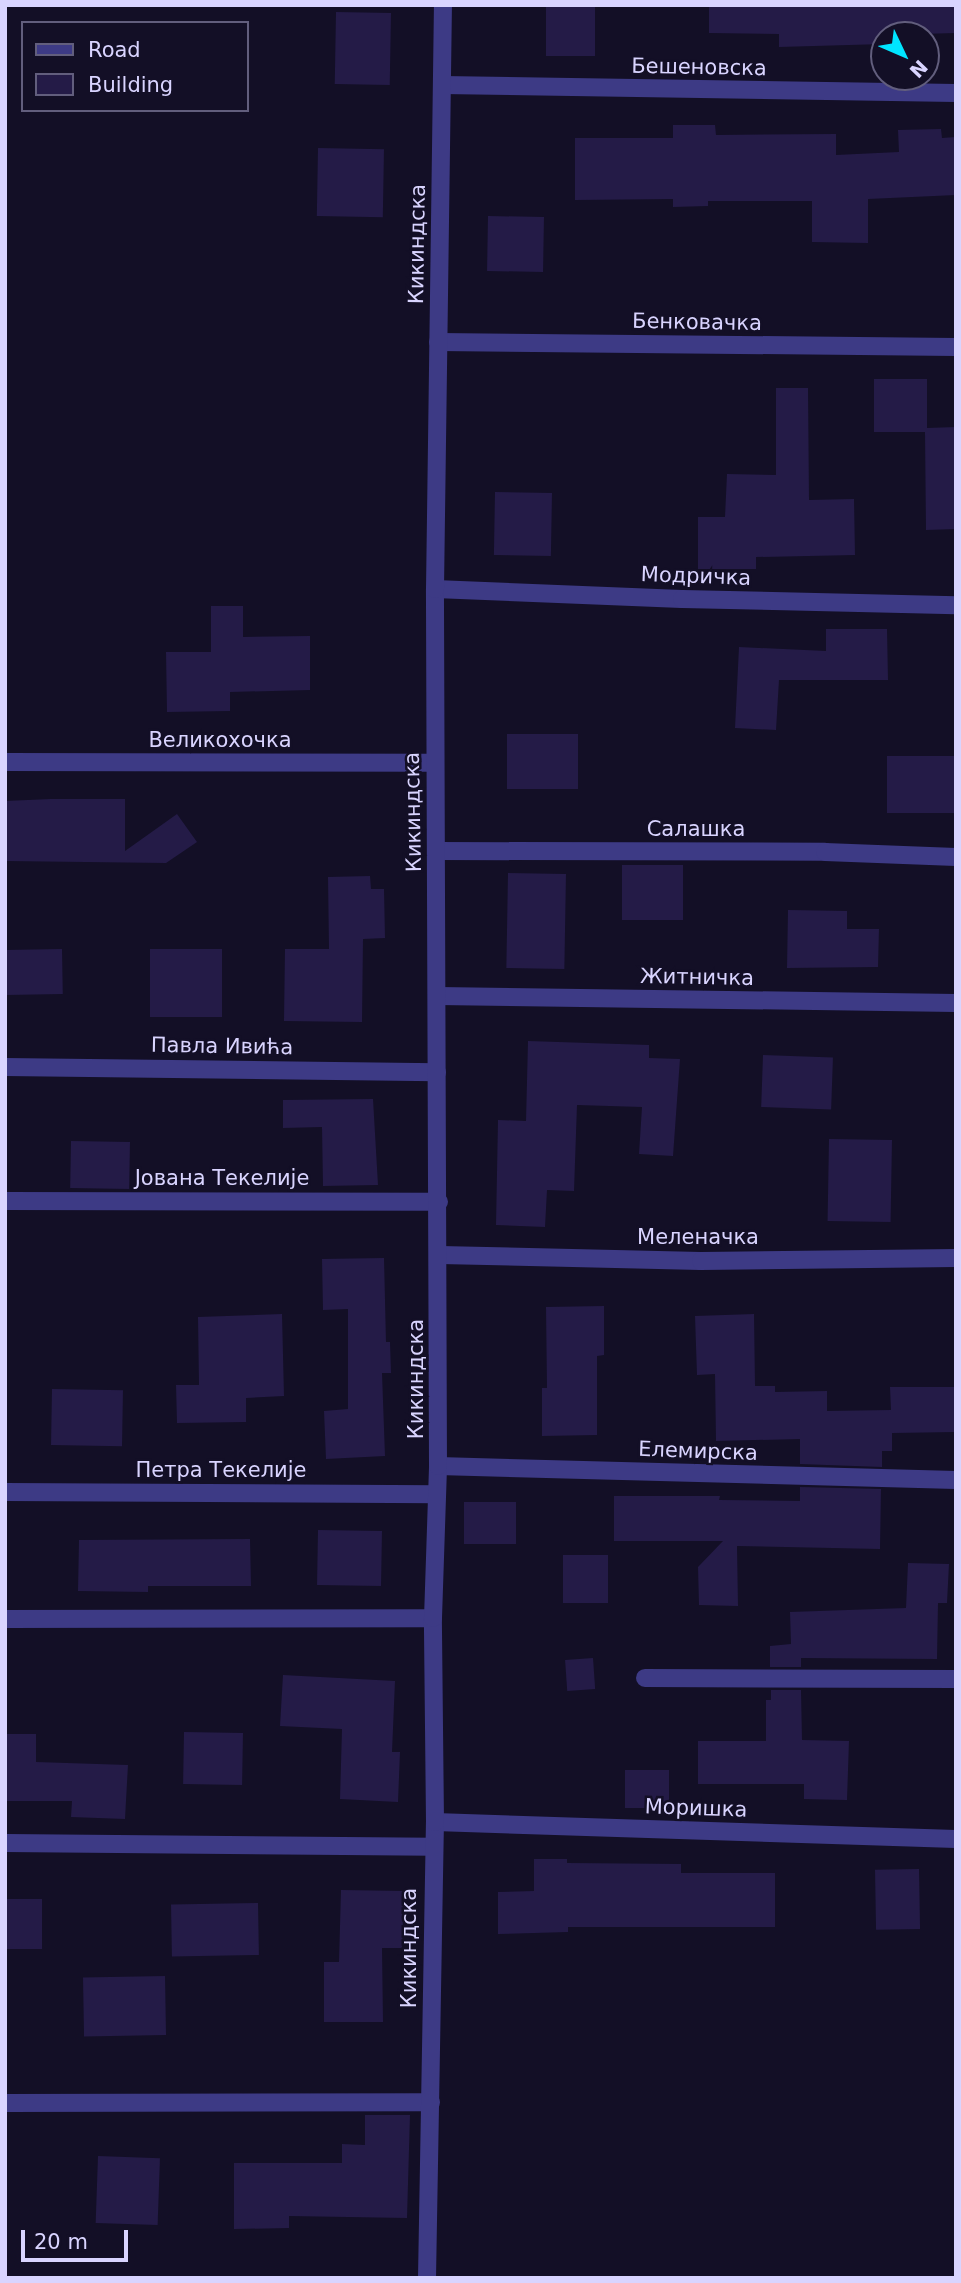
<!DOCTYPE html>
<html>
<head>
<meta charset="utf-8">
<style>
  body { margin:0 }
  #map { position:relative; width:961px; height:2283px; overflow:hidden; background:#130f26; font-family:"DejaVu Sans",sans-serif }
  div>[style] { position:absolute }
  .building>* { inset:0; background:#241b47; transform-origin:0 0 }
  .minor>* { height:18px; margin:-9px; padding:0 9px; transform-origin:9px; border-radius:9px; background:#3d3a85 }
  span { translate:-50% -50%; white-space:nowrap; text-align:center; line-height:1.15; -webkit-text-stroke:5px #130f26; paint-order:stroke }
  .street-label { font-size:21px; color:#d9d4ff }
  .frame { position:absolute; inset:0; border:7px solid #d9d4ff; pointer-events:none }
  .legend { position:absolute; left:21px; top:21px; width:228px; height:91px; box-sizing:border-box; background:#130f26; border:2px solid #625e7d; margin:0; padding:9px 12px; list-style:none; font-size:21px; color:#d9d4ff }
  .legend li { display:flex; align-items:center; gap:14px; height:35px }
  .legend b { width:35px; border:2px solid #625e7d }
  .north { position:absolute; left:870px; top:21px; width:70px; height:70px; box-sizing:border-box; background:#130f26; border:2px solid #625e7d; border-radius:50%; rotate:134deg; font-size:19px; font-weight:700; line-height:28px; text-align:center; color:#d9d4ff }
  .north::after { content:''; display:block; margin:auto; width:24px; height:32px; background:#00e5ff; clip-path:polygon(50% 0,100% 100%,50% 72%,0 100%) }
  .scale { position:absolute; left:21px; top:2230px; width:107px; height:32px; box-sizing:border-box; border:4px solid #d9d4ff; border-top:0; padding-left:9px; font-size:21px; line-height:24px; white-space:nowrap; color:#d9d4ff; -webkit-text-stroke:5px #130f26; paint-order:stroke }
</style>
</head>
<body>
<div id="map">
  <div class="building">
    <i style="left:546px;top:5px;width:49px;height:51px"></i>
    <i style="clip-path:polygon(709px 5px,956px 5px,956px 33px,884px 35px,884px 44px,779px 47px,779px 34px,709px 33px)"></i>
    <i style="left:336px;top:12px;width:55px;height:72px;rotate:1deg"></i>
    <i style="clip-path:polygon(673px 125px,715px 125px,716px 135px,836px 134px,836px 155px,899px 152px,898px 130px,941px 129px,942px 138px,956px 137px,956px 195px,868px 199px,868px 243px,812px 242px,812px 201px,708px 201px,708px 206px,673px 207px,673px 199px,575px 200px,575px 138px,673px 138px)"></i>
    <i style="left:318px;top:148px;width:66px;height:68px;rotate:1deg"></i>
    <i style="left:488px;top:216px;width:56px;height:55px;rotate:1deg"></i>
    <i style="clip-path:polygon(874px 379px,927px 379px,927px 428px,956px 427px,956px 529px,926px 530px,925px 432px,874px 432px)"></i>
    <i style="clip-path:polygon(776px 388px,808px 388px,809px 500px,854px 499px,855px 555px,756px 557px,756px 569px,698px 569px,698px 517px,725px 517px,727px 474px,776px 475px)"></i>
    <i style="left:495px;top:492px;width:57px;height:63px;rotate:1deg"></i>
    <i style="clip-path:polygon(211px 606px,243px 606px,243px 637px,310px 636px,310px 690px,230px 692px,230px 711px,167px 712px,166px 652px,211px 652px)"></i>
    <i style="clip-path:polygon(826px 629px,887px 629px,888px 680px,779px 680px,776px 730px,735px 728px,739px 647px,826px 651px)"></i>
    <i style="left:507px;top:734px;width:71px;height:55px"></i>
    <i style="left:887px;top:756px;width:69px;height:57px"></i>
    <i style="clip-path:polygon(51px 799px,125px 799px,125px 851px,177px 814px,197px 842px,166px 863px,5px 861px,5px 801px)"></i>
    <i style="left:622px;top:865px;width:61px;height:55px"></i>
    <i style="left:508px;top:873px;width:58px;height:95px;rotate:1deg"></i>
    <i style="clip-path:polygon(370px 876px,371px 889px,384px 889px,385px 938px,363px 939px,362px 1022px,284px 1021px,285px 949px,329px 949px,328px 877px)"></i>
    <i style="clip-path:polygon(788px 910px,847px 911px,847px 929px,879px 929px,878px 967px,787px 968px)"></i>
    <i style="left:62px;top:949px;width:45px;height:57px;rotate:89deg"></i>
    <i style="left:150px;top:949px;width:72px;height:68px"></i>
    <i style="clip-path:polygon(528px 1041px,649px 1045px,649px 1058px,680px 1059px,673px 1156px,639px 1154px,642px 1107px,577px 1105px,574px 1191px,547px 1190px,545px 1227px,496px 1225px,498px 1120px,526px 1121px)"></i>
    <i style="left:763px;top:1055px;width:70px;height:52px;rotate:2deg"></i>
    <i style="clip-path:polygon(373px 1099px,378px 1185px,323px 1186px,322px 1127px,283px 1128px,283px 1100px)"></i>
    <i style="left:829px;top:1139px;width:63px;height:82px;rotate:1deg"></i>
    <i style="left:71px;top:1141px;width:59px;height:47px;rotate:1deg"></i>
    <i style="clip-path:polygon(384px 1258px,386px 1342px,390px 1342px,391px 1373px,382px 1373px,385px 1456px,326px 1459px,324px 1411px,348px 1409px,348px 1309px,323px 1310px,322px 1259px)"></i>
    <i style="clip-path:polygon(604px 1306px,604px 1355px,597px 1356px,597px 1435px,542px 1436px,542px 1388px,547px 1388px,546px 1307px)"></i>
    <i style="clip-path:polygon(282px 1314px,284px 1396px,246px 1398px,246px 1422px,177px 1423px,176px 1385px,199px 1385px,198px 1317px)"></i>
    <i style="clip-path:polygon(754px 1314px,755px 1386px,775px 1386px,775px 1392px,827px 1391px,827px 1411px,891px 1410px,890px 1387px,956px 1387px,956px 1432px,892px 1433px,892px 1451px,882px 1451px,882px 1467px,800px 1464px,800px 1439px,716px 1441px,715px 1374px,697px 1375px,695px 1316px)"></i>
    <i style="left:52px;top:1389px;width:71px;height:56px;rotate:1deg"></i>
    <i style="clip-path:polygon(800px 1487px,881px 1489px,880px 1549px,737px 1546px,738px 1606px,699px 1605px,698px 1567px,723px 1541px,614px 1541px,614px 1496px,720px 1496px,719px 1500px,800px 1501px)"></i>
    <i style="left:464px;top:1502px;width:52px;height:42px"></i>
    <i style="left:318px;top:1530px;width:64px;height:55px;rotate:1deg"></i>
    <i style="clip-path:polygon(250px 1539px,251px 1586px,148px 1586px,148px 1592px,78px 1591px,79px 1540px)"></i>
    <i style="left:563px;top:1555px;width:45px;height:48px"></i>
    <i style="clip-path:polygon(908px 1563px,949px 1564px,947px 1603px,938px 1603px,937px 1659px,801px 1658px,801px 1667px,770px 1667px,770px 1646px,791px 1644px,790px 1612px,906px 1608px)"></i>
    <i style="left:593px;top:1658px;width:31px;height:28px;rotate:86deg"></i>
    <i style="clip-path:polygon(283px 1675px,395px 1681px,392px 1752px,400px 1752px,398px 1802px,340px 1799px,342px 1729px,280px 1726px)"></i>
    <i style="clip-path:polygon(771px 1690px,801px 1690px,802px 1740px,849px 1741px,847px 1800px,804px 1799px,804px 1784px,698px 1784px,698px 1741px,766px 1741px,766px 1700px,771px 1700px)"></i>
    <i style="left:184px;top:1732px;width:59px;height:52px;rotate:1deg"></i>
    <i style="clip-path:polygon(5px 1734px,36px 1734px,36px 1762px,128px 1765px,125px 1819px,71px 1817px,72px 1801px,5px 1801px)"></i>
    <i style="left:625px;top:1770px;width:44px;height:38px"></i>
    <i style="clip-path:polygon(534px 1859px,567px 1859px,567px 1863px,681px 1864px,681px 1873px,775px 1873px,775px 1927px,568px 1927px,568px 1932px,498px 1934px,498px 1892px,534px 1891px)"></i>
    <i style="left:919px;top:1869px;width:60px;height:44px;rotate:89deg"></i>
    <i style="clip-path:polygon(341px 1890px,404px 1891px,402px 1948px,382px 1948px,383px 2022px,324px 2022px,324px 1962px,339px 1962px)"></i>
    <i style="left:42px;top:1899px;width:50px;height:37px;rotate:90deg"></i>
    <i style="left:258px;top:1903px;width:52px;height:87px;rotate:89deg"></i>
    <i style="left:165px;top:1976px;width:59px;height:82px;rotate:89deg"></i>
    <i style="clip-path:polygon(365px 2115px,410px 2115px,407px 2218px,289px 2216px,289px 2228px,234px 2229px,234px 2163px,342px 2163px,342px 2144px,365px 2145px)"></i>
    <i style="left:98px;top:2156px;width:62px;height:67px;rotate:2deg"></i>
  </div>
  <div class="minor">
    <i style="left:442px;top:85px;width:514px;rotate:0.89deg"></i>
    <i style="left:438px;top:342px;width:518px;rotate:0.55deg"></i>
    <i style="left:435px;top:589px;width:247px;rotate:2.3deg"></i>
    <i style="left:682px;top:599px;width:274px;rotate:1.3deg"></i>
    <i style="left:5px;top:762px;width:430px;rotate:0.1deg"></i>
    <i style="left:437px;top:851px;width:388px;rotate:0.1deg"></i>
    <i style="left:825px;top:852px;width:131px;rotate:2.2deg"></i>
    <i style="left:438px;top:996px;width:518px;rotate:0.77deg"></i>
    <i style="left:5px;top:1067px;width:432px;rotate:0.7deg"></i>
    <i style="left:5px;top:1201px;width:434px;rotate:0.1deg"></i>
    <i style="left:440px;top:1255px;width:261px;rotate:1.3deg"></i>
    <i style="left:701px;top:1261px;width:255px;rotate:-0.7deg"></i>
    <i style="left:438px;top:1466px;width:518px;rotate:1.55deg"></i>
    <i style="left:5px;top:1492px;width:432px;rotate:0.3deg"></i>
    <i style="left:5px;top:1619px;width:428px;rotate:-0.1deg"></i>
    <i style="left:645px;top:1678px;width:311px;rotate:0.2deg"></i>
    <i style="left:435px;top:1822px;width:521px;rotate:1.87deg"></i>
    <i style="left:5px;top:1843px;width:427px;rotate:0.5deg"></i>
    <i style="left:5px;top:2103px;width:426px;rotate:-0.1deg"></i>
    <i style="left:427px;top:2278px;width:456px;rotate:-89deg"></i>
    <i style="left:435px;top:1822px;width:204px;rotate:-90.6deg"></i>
    <i style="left:433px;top:1618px;width:152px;rotate:-88.1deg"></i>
    <i style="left:438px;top:1466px;width:877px;rotate:-90.2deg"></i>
    <i style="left:435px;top:589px;width:584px;rotate:-89.22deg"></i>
  </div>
  <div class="street-label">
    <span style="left:699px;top:67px;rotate:1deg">Бешеновска</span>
    <span style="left:417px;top:244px;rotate:-89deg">Кикиндска</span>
    <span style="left:697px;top:322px;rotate:1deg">Бенковачка</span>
    <span style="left:696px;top:576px;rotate:2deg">Модричка</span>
    <span style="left:220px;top:740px">Великохочка</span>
    <span style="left:413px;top:812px;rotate:-91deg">Кикиндска</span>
    <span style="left:696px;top:829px">Салашка</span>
    <span style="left:697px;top:977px;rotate:1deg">Житничка</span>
    <span style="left:222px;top:1046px;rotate:1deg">Павла Ивића</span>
    <span style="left:222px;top:1178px">Јована Текелије</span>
    <span style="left:698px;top:1237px">Меленачка</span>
    <span style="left:416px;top:1379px;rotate:-90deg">Кикиндска</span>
    <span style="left:698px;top:1451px;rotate:2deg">Елемирска</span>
    <span style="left:221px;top:1470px">Петра Текелије</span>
    <span style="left:696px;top:1808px;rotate:2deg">Моришка</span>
    <span style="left:409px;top:1948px;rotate:-90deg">Кикиндска</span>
  </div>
  <div class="frame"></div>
  <ul class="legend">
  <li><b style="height:9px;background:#3d3a85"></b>Road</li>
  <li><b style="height:19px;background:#241b47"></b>Building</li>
  </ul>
  <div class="north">N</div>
  <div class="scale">20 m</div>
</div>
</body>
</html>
